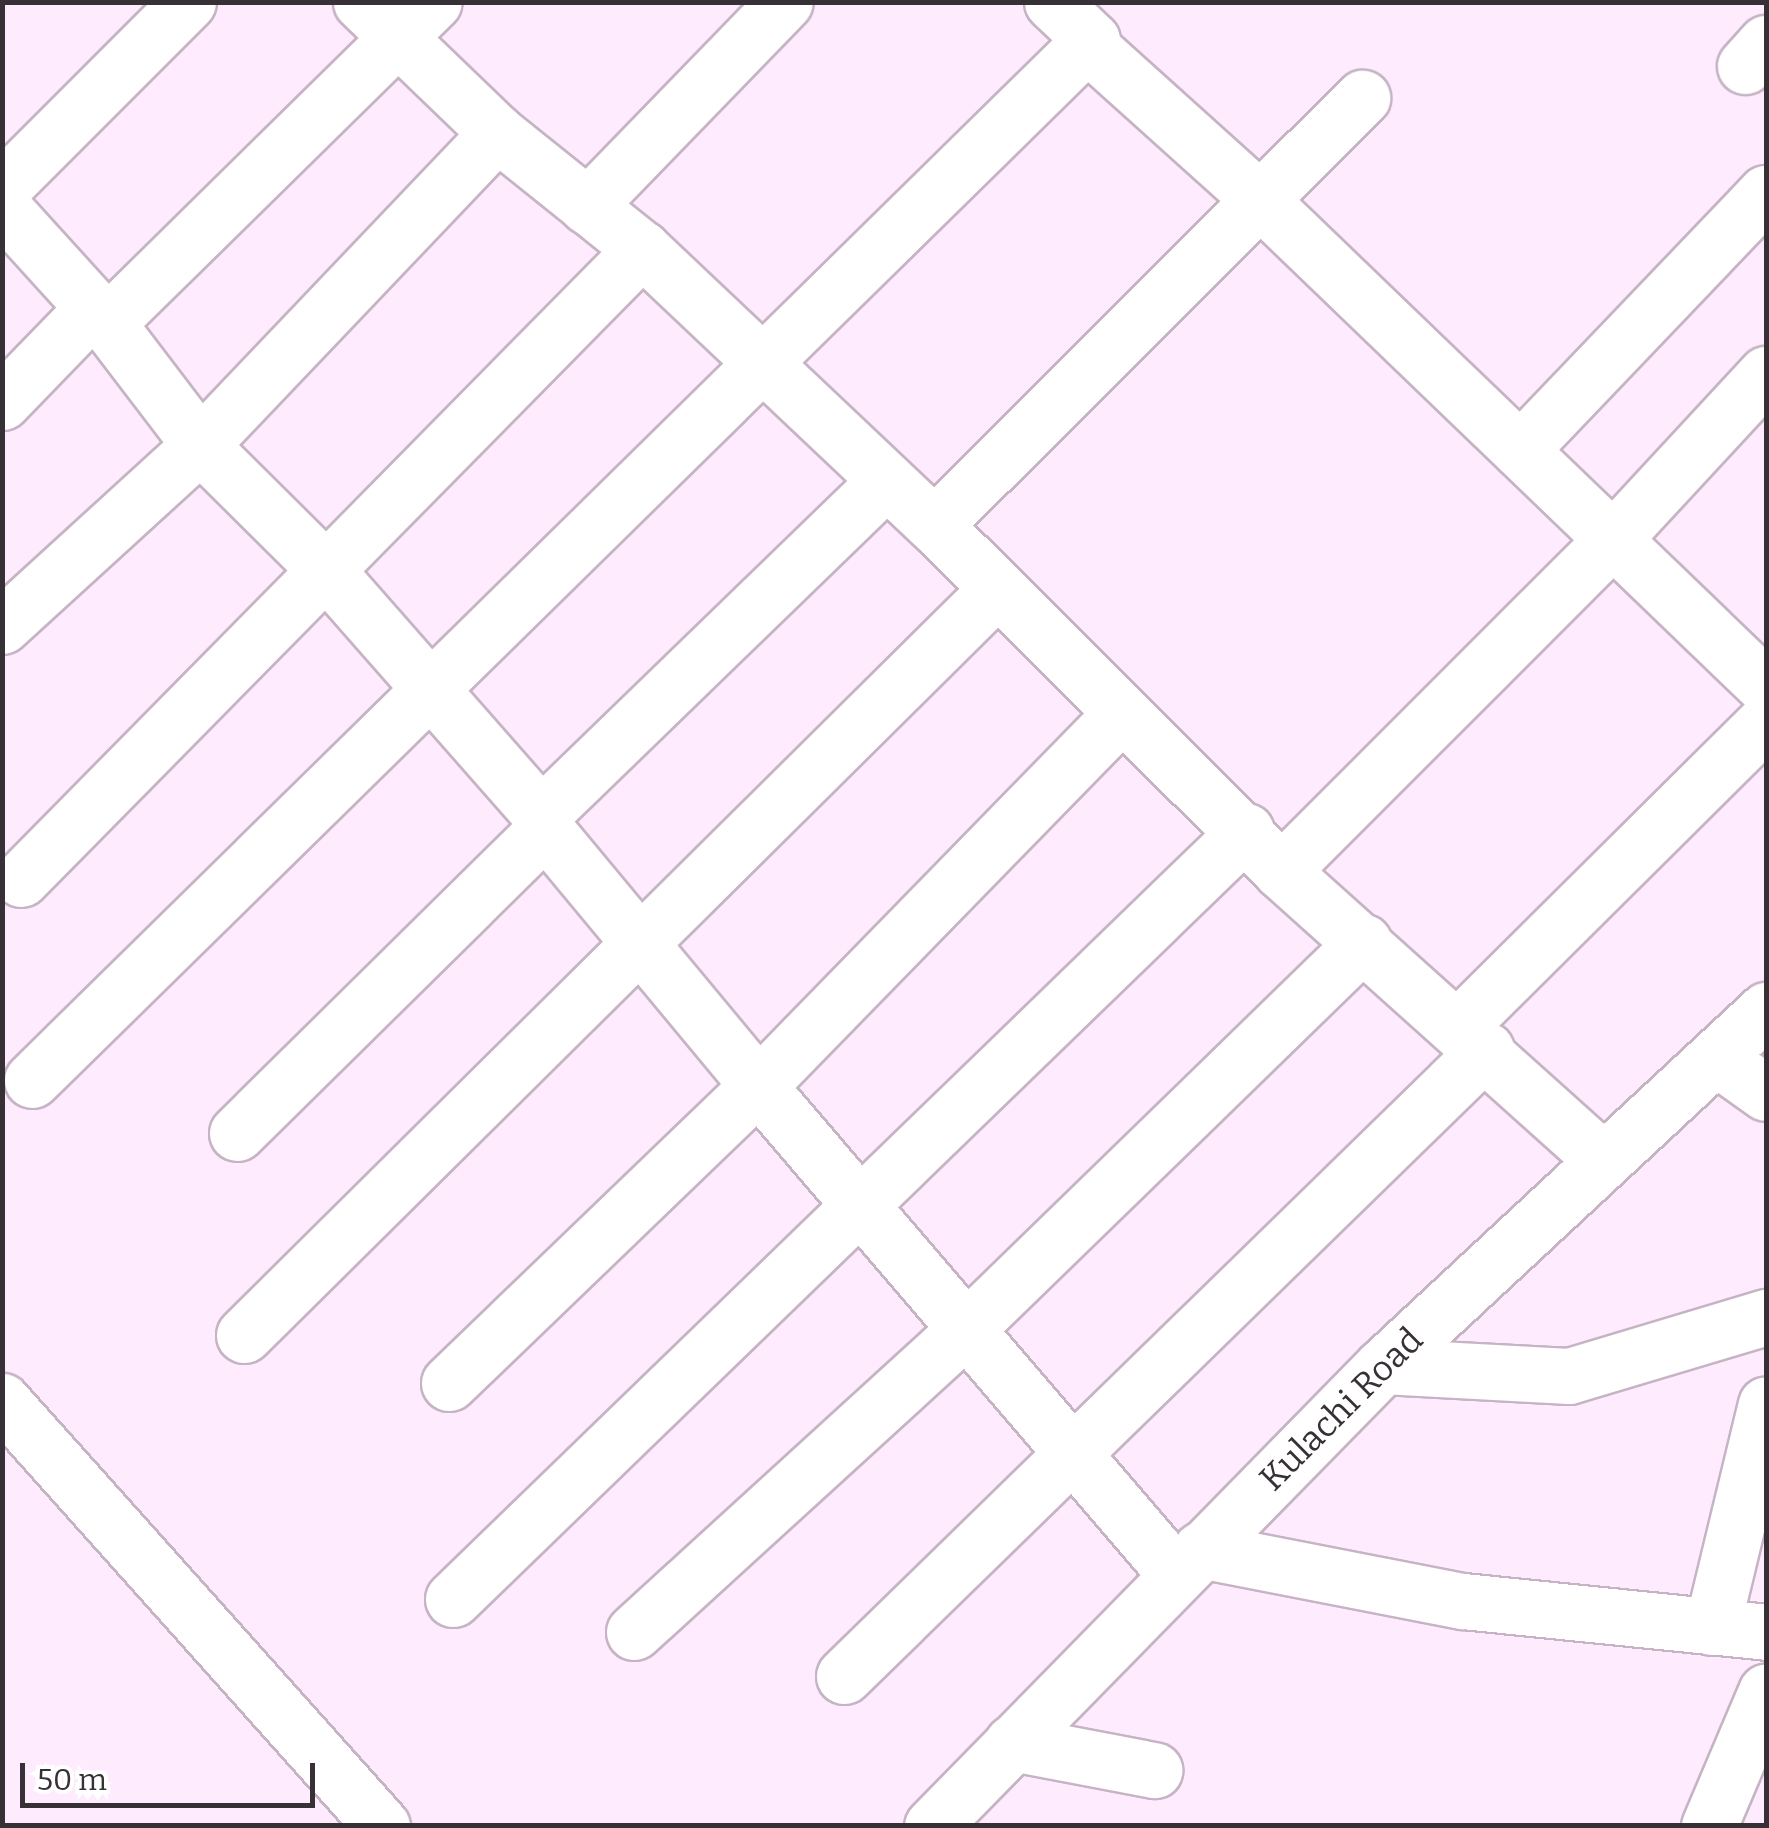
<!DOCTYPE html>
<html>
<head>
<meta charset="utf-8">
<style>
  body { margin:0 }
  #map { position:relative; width:1769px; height:1828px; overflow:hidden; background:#feebfd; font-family:Bitter,serif }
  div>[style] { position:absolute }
  .roads { filter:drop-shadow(2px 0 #c6b4c5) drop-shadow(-2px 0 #c6b4c5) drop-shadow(0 2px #c6b4c5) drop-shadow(0 -2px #c6b4c5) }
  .minor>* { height:55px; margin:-27.5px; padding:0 27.5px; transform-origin:27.5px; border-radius:27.5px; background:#fff }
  span { translate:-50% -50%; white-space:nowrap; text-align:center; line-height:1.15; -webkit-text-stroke:9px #fff; paint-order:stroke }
  .street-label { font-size:35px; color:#373036 }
  .frame { position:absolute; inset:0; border:5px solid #373036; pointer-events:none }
  .scale { position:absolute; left:20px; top:1763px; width:295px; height:45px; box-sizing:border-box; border:5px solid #373036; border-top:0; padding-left:12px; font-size:30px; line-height:35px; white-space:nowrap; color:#373036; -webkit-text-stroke:8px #fff; paint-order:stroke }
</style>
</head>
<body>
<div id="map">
  <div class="roads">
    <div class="minor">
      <i style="left:361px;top:2px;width:189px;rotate:43.9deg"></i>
      <i style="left:497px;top:133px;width:186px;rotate:38.7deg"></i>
      <i style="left:642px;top:249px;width:402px;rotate:43.4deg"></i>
      <i style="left:934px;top:525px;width:490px;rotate:44.9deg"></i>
      <i style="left:1281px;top:871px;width:431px;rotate:41.9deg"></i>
      <i style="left:1052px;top:2px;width:55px;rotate:43.5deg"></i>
      <i style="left:1092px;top:40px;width:6px;rotate:141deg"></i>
      <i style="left:1087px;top:44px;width:233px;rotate:42deg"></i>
      <i style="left:1260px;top:200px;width:702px;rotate:43.9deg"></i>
      <i style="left:1745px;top:66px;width:31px;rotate:-48deg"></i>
      <i style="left:2px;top:188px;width:263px;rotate:-45deg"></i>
      <i style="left:587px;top:206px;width:284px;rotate:-45.9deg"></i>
      <i style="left:2px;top:207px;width:156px;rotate:47.8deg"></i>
      <i style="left:107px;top:323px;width:153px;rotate:52.7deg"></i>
      <i style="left:200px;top:445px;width:175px;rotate:44.8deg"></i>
      <i style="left:324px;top:568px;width:329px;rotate:48.7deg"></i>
      <i style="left:541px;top:815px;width:15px;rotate:74deg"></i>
      <i style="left:545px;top:829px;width:334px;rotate:50.3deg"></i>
      <i style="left:758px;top:1086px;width:641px;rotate:49.43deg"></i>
      <i style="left:107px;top:323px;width:458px;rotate:-44.5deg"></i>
      <i style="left:2px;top:402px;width:131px;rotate:-45.9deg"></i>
      <i style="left:1520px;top:450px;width:356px;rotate:-46.3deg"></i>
      <i style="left:934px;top:525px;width:605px;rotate:-44.93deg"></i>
      <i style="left:2px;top:626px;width:268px;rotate:-42.4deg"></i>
      <i style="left:200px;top:445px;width:431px;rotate:-46.4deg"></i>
      <i style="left:541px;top:815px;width:479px;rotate:-44.1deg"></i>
      <i style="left:1281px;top:871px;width:470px;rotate:-45deg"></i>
      <i style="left:1613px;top:539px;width:225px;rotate:-47.2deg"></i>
      <i style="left:21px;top:879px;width:885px;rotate:-45.41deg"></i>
      <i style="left:1459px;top:1026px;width:433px;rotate:-44.8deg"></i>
      <i style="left:1717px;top:1058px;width:60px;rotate:35.5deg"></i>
      <i style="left:32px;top:1080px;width:1479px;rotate:-44.48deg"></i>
      <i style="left:237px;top:1133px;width:433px;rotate:-44.6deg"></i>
      <i style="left:244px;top:1335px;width:1060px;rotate:-44.73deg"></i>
      <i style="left:1383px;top:1366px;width:186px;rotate:3.1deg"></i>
      <i style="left:1569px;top:1376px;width:206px;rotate:-16.7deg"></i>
      <i style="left:449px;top:1383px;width:429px;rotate:-43.9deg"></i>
      <i style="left:758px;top:1086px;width:517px;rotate:-45.71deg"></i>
      <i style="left:2px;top:1401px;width:570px;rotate:48.2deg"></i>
      <i style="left:1200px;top:1550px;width:268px;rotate:11deg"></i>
      <i style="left:1463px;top:1601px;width:305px;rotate:5.8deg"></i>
      <i style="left:453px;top:1599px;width:1104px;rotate:-44.08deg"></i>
      <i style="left:1712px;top:1627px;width:229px;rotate:-76.4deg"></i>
      <i style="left:634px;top:1632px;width:449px;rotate:-42.4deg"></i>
      <i style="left:966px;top:1329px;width:555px;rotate:-44.2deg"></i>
      <i style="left:844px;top:1676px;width:897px;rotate:-44.28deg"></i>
      <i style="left:1012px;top:1743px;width:145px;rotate:10.8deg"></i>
      <i style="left:932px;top:1826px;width:644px;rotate:-45.57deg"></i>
      <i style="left:1383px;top:1366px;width:523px;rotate:-42.91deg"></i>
      <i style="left:1709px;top:1826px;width:146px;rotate:-67deg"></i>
    </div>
  </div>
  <div class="street-label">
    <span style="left:1341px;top:1409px;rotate:-45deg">Kulachi Road</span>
  </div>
  <div class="frame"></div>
  <div class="scale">50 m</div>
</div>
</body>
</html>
